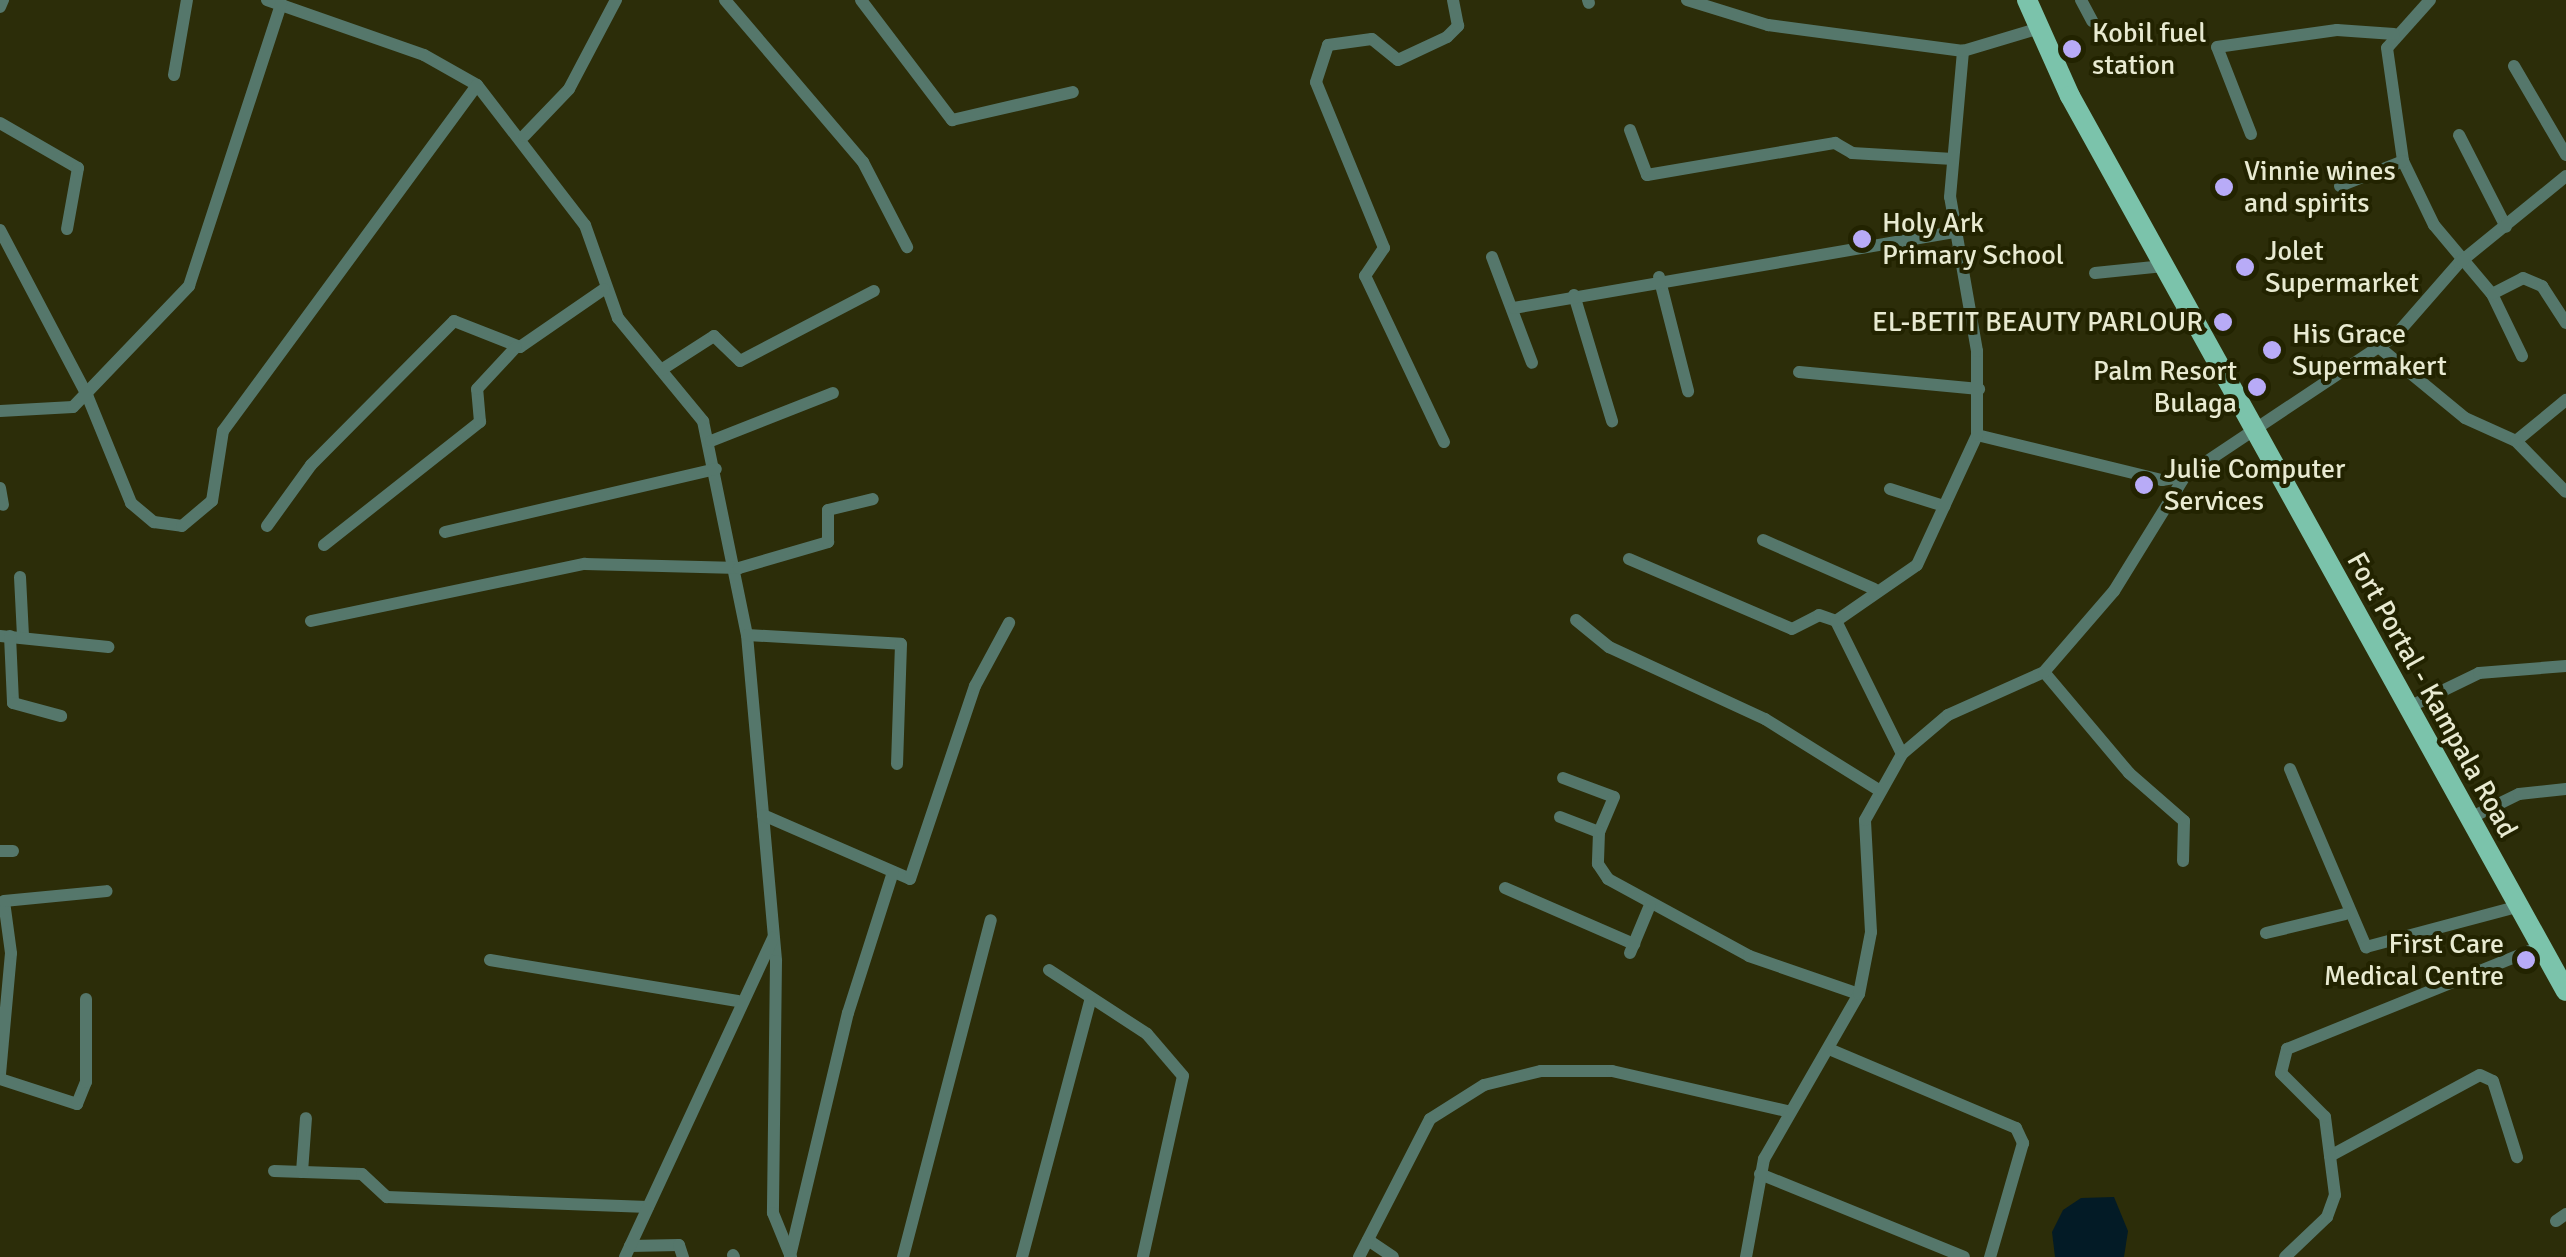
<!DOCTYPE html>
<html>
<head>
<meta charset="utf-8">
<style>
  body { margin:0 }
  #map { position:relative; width:2566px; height:1257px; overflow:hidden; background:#2c2d09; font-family:Signika,sans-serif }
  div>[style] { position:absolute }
  .water>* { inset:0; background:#031b26 }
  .street>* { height:12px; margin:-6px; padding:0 6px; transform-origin:6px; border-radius:6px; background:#55776b }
  .primary>* { height:20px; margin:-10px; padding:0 10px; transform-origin:10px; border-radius:10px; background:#7bc3ab }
  .dots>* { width:28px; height:28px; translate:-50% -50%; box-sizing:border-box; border:5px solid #222300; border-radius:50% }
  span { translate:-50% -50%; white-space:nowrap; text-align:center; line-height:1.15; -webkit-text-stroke:8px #222300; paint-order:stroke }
  .poi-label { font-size:28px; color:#e8ead1 }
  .left { translate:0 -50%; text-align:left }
  .right { translate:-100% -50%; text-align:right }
  .street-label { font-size:28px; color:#e8ead1 }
</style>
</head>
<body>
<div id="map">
  <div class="water">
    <i style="clip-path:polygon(2114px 1197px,2128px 1231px,2124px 1257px,2055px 1257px,2052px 1232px,2063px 1210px,2081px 1198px)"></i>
  </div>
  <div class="street">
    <i style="left:267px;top:0;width:166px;rotate:19.3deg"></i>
    <i style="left:424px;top:55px;width:61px;rotate:29.5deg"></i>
    <i style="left:477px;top:85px;width:177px;rotate:52.4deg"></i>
    <i style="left:585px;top:225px;width:99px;rotate:70.5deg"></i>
    <i style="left:618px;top:318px;width:134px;rotate:50.5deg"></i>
    <i style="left:703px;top:421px;width:218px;rotate:78.4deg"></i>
    <i style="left:747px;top:635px;width:327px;rotate:84.9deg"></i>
    <i style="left:776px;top:961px;width:252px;rotate:90.7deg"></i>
    <i style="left:773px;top:1213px;width:48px;rotate:67.8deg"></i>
    <i style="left:725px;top:0;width:213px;rotate:49.6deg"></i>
    <i style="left:863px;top:162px;width:96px;rotate:62.6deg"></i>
    <i style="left:861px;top:0;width:151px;rotate:52.8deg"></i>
    <i style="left:952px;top:120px;width:124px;rotate:-13deg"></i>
    <i style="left:1588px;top:0;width:3px;rotate:72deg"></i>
    <i style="left:1687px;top:0;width:85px;rotate:17.2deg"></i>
    <i style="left:1768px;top:25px;width:197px;rotate:7.6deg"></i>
    <i style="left:2081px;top:0;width:24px;rotate:62deg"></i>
    <i style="left:2430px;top:0;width:64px;rotate:131.9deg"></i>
    <i style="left:2387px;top:48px;width:114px;rotate:81.9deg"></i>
    <i style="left:2403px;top:161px;width:71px;rotate:64.2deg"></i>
    <i style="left:2434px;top:225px;width:90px;rotate:50deg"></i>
    <i style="left:2492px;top:294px;width:69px;rotate:64.2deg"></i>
    <i style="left:0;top:7px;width:8px;rotate:-67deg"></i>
    <i style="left:2514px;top:66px;width:103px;rotate:59.7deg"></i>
    <i style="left:174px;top:75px;width:76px;rotate:-80.2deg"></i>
    <i style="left:0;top:123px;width:90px;rotate:30deg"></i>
    <i style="left:78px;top:168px;width:62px;rotate:100.2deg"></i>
    <i style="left:1630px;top:130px;width:48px;rotate:69.3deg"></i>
    <i style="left:1647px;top:175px;width:191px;rotate:-9.7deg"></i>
    <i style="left:1835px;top:143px;width:20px;rotate:30deg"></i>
    <i style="left:1852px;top:153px;width:101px;rotate:3.4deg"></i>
    <i style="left:2251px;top:134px;width:93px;rotate:-111.3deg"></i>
    <i style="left:2217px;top:47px;width:121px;rotate:-8.1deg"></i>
    <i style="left:2337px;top:30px;width:57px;rotate:4deg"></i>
    <i style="left:2459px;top:135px;width:103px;rotate:62.9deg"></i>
    <i style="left:524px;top:136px;width:65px;rotate:-46.2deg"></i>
    <i style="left:569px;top:89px;width:101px;rotate:-62.2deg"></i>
    <i style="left:2340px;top:186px;width:68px;rotate:-21.6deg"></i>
    <i style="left:0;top:230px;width:187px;rotate:62.2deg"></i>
    <i style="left:87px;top:395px;width:117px;rotate:67.8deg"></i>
    <i style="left:131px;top:503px;width:30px;rotate:40deg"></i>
    <i style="left:154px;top:522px;width:28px;rotate:8deg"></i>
    <i style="left:182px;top:526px;width:39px;rotate:-40deg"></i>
    <i style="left:212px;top:501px;width:71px;rotate:-81.1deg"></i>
    <i style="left:223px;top:431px;width:429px;rotate:-53.7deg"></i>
    <i style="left:1492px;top:257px;width:113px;rotate:69.3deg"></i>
    <i style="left:2095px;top:273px;width:69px;rotate:-5.8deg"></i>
    <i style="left:1659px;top:277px;width:118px;rotate:75.7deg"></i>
    <i style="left:2492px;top:294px;width:35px;rotate:-27deg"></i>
    <i style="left:2523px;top:278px;width:21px;rotate:23deg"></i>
    <i style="left:2542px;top:286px;width:44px;rotate:57deg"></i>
    <i style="left:1574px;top:295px;width:132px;rotate:73.2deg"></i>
    <i style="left:1514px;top:308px;width:445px;rotate:-9.8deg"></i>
    <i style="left:2380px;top:348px;width:110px;rotate:39.5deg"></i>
    <i style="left:2465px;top:418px;width:56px;rotate:24.3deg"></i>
    <i style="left:2516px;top:441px;width:71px;rotate:45.6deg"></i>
    <i style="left:661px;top:370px;width:63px;rotate:-32.7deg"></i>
    <i style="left:714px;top:336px;width:36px;rotate:44deg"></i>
    <i style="left:740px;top:361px;width:151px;rotate:-27.6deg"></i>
    <i style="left:1799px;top:372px;width:181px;rotate:5.4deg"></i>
    <i style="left:0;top:411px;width:73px;rotate:-3.1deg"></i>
    <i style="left:73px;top:407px;width:168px;rotate:-46.2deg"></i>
    <i style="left:189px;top:286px;width:297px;rotate:-71.9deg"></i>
    <i style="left:1977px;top:435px;width:190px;rotate:13.7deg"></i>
    <i style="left:2162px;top:480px;width:23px;rotate:-10deg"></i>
    <i style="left:711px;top:441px;width:131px;rotate:-21.5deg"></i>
    <i style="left:2516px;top:441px;width:65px;rotate:-39.4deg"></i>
    <i style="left:1444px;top:442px;width:184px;rotate:-115.4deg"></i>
    <i style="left:1365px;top:276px;width:34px;rotate:-56deg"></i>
    <i style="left:1384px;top:248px;width:179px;rotate:-112.3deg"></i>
    <i style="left:1316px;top:82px;width:39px;rotate:-72deg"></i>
    <i style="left:1328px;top:45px;width:44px;rotate:-7.8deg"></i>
    <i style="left:1372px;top:39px;width:33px;rotate:39deg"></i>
    <i style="left:1398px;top:60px;width:54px;rotate:-25.1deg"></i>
    <i style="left:1447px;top:37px;width:16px;rotate:-45deg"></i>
    <i style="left:1458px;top:26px;width:26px;rotate:-101deg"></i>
    <i style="left:0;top:488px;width:17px;rotate:80deg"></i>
    <i style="left:1890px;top:489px;width:57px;rotate:17.5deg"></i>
    <i style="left:267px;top:526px;width:75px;rotate:-54.2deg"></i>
    <i style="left:311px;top:465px;width:203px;rotate:-45.2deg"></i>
    <i style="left:454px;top:321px;width:71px;rotate:21.5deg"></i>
    <i style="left:520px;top:347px;width:102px;rotate:-34.6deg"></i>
    <i style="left:445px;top:532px;width:278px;rotate:-13.1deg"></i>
    <i style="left:1763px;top:540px;width:121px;rotate:23.8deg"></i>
    <i style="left:324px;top:545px;width:199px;rotate:-38.3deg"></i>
    <i style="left:480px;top:422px;width:33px;rotate:-95deg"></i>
    <i style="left:477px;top:389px;width:57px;rotate:-47.1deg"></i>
    <i style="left:1629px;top:559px;width:177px;rotate:23.2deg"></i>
    <i style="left:1792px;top:629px;width:30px;rotate:-27deg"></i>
    <i style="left:1819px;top:615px;width:18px;rotate:19deg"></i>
    <i style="left:1836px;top:621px;width:148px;rotate:63.6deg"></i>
    <i style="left:20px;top:577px;width:60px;rotate:87.1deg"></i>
    <i style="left:1576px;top:620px;width:43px;rotate:39.3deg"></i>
    <i style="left:1609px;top:647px;width:172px;rotate:24.8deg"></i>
    <i style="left:1765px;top:719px;width:132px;rotate:32deg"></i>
    <i style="left:311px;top:621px;width:280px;rotate:-11.8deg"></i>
    <i style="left:585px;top:564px;width:154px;rotate:1.5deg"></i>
    <i style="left:739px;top:568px;width:93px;rotate:-16.3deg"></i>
    <i style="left:828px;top:542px;width:32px;rotate:-90deg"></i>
    <i style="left:828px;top:510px;width:46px;rotate:-13.7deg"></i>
    <i style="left:1836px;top:621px;width:98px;rotate:-34.7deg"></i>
    <i style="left:1917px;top:565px;width:143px;rotate:-65.2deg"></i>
    <i style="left:1977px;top:435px;width:84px;rotate:-90deg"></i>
    <i style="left:1977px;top:351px;width:156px;rotate:-99.9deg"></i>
    <i style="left:1950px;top:197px;width:147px;rotate:-84.9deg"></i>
    <i style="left:1963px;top:51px;width:77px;rotate:-16.6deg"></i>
    <i style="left:747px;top:635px;width:154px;rotate:3.3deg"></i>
    <i style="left:901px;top:644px;width:120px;rotate:91.9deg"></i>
    <i style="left:0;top:636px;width:109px;rotate:5.8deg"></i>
    <i style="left:10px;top:636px;width:67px;rotate:87.4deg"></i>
    <i style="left:13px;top:703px;width:50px;rotate:15.2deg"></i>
    <i style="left:2044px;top:672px;width:132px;rotate:49.9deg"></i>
    <i style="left:2129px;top:773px;width:73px;rotate:41.1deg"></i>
    <i style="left:2184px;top:821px;width:40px;rotate:91.4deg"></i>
    <i style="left:2407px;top:708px;width:80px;rotate:-25.9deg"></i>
    <i style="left:2479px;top:673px;width:87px;rotate:-4.6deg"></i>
    <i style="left:2290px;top:769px;width:194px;rotate:66.9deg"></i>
    <i style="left:2366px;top:947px;width:155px;rotate:-14.9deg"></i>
    <i style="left:1563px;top:778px;width:54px;rotate:20.4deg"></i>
    <i style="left:1614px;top:797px;width:38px;rotate:113deg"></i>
    <i style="left:1599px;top:832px;width:32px;rotate:92deg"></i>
    <i style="left:1598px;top:864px;width:18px;rotate:56deg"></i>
    <i style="left:1608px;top:879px;width:161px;rotate:28.6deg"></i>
    <i style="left:1749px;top:956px;width:116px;rotate:19.1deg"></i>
    <i style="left:763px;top:815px;width:160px;rotate:23.5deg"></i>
    <i style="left:910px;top:879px;width:204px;rotate:-71.4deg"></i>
    <i style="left:975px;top:686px;width:72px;rotate:-61.6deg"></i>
    <i style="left:1560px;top:817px;width:42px;rotate:21deg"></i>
    <i style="left:2468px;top:819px;width:57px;rotate:-26.1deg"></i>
    <i style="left:2519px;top:794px;width:47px;rotate:-6.1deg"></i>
    <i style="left:0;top:851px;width:13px"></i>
    <i style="left:1505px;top:888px;width:141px;rotate:23.5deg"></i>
    <i style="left:2266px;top:933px;width:81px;rotate:-13.5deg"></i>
    <i style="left:1630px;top:953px;width:52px;rotate:-67.4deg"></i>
    <i style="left:490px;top:960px;width:251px;rotate:9.4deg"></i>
    <i style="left:1049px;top:970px;width:117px;rotate:33.1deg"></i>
    <i style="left:1147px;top:1034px;width:55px;rotate:49.4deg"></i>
    <i style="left:1183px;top:1076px;width:185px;rotate:102.5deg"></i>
    <i style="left:1829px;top:1049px;width:203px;rotate:22.9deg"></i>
    <i style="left:2016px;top:1128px;width:17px;rotate:65deg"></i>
    <i style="left:2023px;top:1143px;width:119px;rotate:106.1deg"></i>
    <i style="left:0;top:1074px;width:121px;rotate:-84.8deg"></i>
    <i style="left:11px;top:953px;width:52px;rotate:-97.7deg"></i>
    <i style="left:4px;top:901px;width:103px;rotate:-5.5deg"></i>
    <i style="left:0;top:1079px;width:81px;rotate:18deg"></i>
    <i style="left:77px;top:1104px;width:24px;rotate:-68deg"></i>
    <i style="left:86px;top:1082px;width:83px;rotate:-90deg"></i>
    <i style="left:2330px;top:1156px;width:170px;rotate:-28.4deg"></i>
    <i style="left:2480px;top:1075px;width:14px;rotate:25deg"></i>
    <i style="left:2493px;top:1081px;width:80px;rotate:72.5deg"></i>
    <i style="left:274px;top:1171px;width:88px;rotate:2deg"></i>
    <i style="left:362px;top:1174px;width:34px;rotate:43deg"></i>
    <i style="left:387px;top:1197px;width:261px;rotate:2.2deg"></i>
    <i style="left:302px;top:1172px;width:54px;rotate:-85.8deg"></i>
    <i style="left:1760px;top:1174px;width:220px;rotate:22.1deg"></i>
    <i style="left:2556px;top:1221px;width:12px;rotate:-35deg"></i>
    <i style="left:1368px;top:1240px;width:30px;rotate:34deg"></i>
    <i style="left:630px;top:1246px;width:49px;rotate:-1.2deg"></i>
    <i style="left:679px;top:1245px;width:13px;rotate:72deg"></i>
    <i style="left:733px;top:1255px;width:2px;rotate:63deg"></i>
    <i style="left:790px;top:1256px;width:250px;rotate:-76.6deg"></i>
    <i style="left:848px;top:1013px;width:148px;rotate:-72.3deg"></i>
    <i style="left:625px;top:1257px;width:352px;rotate:-65.1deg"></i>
    <i style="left:903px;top:1257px;width:348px;rotate:-75.4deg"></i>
    <i style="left:1022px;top:1257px;width:265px;rotate:-75.1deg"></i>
    <i style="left:1359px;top:1257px;width:155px;rotate:-62.8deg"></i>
    <i style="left:1430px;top:1119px;width:64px;rotate:-32.2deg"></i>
    <i style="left:1484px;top:1085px;width:59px;rotate:-13.8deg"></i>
    <i style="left:1541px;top:1071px;width:71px"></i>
    <i style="left:1612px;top:1071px;width:180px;rotate:12.9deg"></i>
    <i style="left:1746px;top:1257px;width:100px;rotate:-79.6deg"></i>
    <i style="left:1764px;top:1159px;width:190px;rotate:-60.1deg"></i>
    <i style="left:1859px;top:994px;width:63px;rotate:-79deg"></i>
    <i style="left:1871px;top:932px;width:112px;rotate:-93.1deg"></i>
    <i style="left:1865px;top:820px;width:76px;rotate:-60.7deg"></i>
    <i style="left:1902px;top:754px;width:60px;rotate:-40.3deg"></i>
    <i style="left:1948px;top:715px;width:105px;rotate:-24.1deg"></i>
    <i style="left:2044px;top:672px;width:107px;rotate:-49.2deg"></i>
    <i style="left:2114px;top:591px;width:135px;rotate:-58.3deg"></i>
    <i style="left:2185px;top:476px;width:252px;rotate:-33.7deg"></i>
    <i style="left:2395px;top:336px;width:97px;rotate:-48.8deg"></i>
    <i style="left:2459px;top:263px;width:138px;rotate:-39.1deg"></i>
    <i style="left:2285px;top:1257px;width:58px;rotate:-43.6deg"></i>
    <i style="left:2327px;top:1217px;width:23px;rotate:-70deg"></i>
    <i style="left:2335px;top:1195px;width:79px;rotate:-97.3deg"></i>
    <i style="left:2325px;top:1117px;width:62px;rotate:-135deg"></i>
    <i style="left:2281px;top:1073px;width:25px;rotate:-76deg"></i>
    <i style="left:2287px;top:1049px;width:272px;rotate:-22deg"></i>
  </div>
  <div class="primary">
    <i style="left:2027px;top:0;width:105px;rotate:65.9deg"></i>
    <i style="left:2070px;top:96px;width:1023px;rotate:61.01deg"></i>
  </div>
  <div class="dots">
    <i style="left:2072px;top:49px;background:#b8abf7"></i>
    <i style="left:2224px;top:187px;background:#b8abf7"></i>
    <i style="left:1862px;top:239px;background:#b8abf7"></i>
    <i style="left:2245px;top:267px;background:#b8abf7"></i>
    <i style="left:2223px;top:322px;background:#b8abf7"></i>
    <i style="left:2272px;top:350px;background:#b8abf7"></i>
    <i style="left:2257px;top:387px;background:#b8abf7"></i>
    <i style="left:2144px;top:485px;background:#b8abf7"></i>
    <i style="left:2526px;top:960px;background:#b8abf7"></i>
  </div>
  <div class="poi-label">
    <span class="left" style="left:2092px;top:49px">Kobil fuel<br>station</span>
    <span class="left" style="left:2244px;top:187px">Vinnie wines<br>and spirits</span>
    <span class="left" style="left:1882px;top:239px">Holy Ark<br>Primary School</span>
    <span class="left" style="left:2265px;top:267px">Jolet<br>Supermarket</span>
    <span class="right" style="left:2203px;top:322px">EL-BETIT BEAUTY PARLOUR</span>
    <span class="left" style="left:2292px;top:350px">His Grace<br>Supermakert</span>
    <span class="right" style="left:2237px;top:387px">Palm Resort<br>Bulaga</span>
    <span class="left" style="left:2164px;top:485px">Julie Computer<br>Services</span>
    <span class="right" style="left:2504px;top:960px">First Care<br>Medical Centre</span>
  </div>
  <div class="street-label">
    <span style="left:2432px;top:695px;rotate:61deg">Fort Portal - Kampala Road</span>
  </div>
</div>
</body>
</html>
